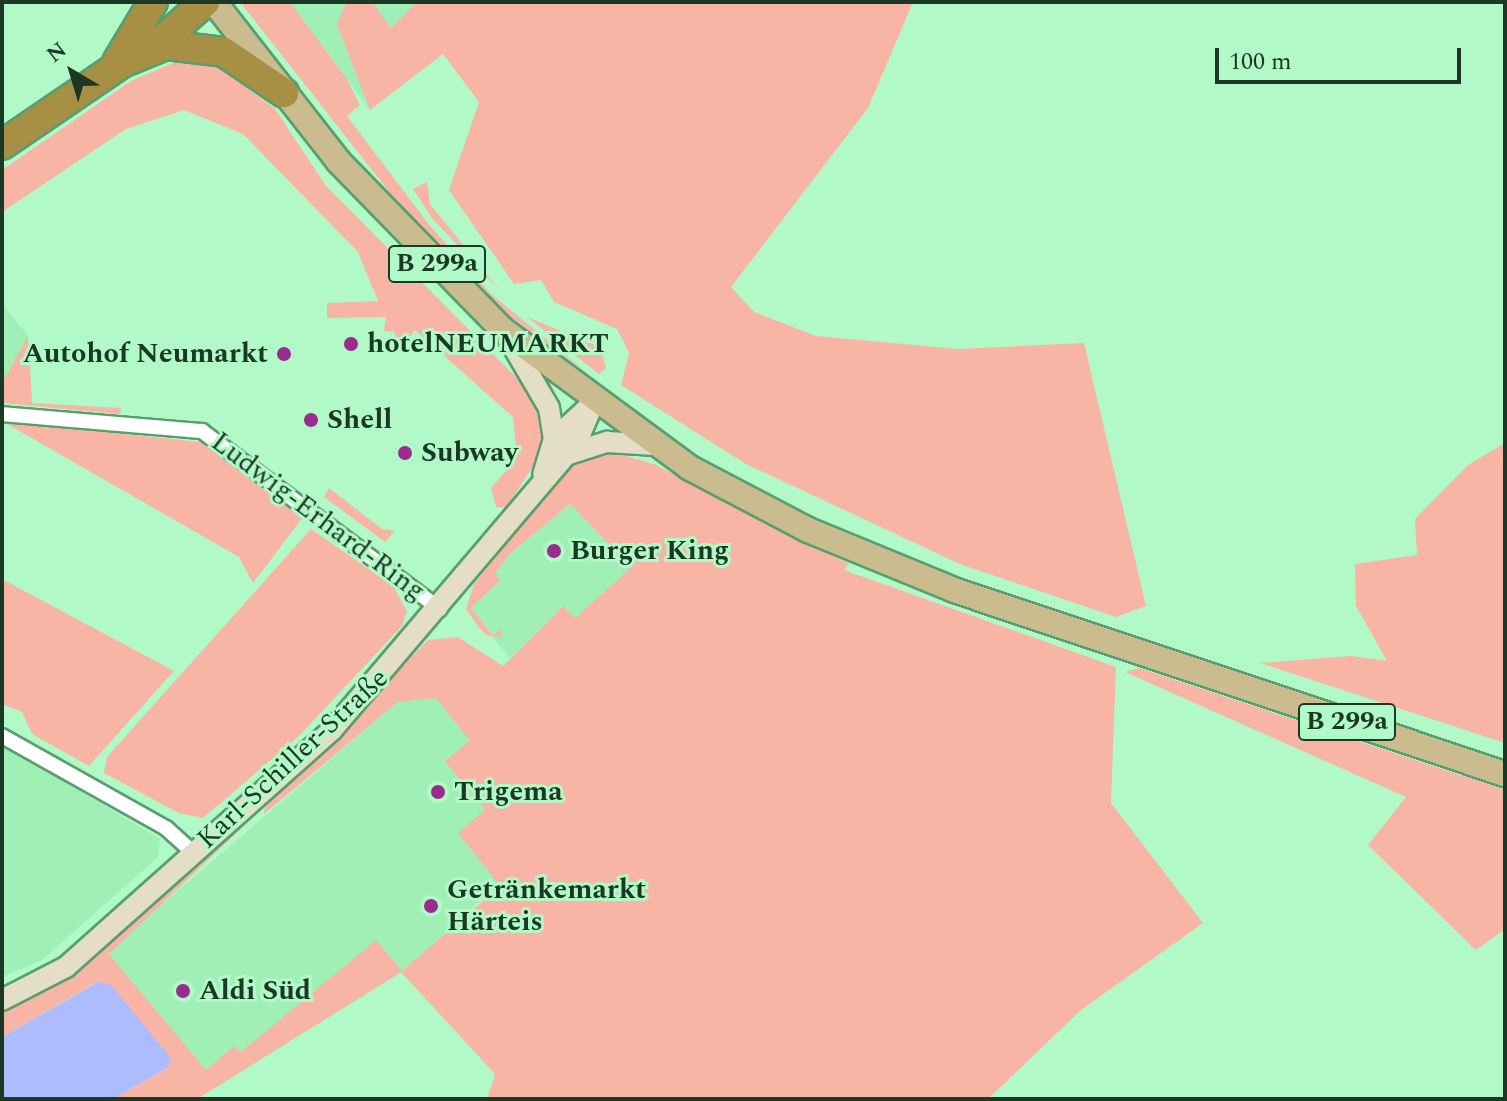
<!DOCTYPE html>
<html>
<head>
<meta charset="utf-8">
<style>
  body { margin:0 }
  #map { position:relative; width:1507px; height:1101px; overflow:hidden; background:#b1f9c6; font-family:Spectral,serif }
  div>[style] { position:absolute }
  .built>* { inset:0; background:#9fefb7 }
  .green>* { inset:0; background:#f8b5a5 }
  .water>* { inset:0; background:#acbcfe }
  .roads { filter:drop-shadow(2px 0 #589e6f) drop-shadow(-2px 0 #589e6f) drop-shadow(0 2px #589e6f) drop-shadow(0 -2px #589e6f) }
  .street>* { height:14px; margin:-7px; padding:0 7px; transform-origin:7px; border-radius:7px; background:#fff }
  .secondary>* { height:20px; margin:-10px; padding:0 10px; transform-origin:10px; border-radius:10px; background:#e5dec7 }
  .primary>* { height:24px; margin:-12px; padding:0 12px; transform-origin:12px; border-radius:12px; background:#cabc8e }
  .highway>* { height:28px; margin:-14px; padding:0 14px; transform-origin:14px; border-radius:14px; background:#a79043 }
  .dots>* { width:22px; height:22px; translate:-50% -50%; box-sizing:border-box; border:4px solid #b1f9c6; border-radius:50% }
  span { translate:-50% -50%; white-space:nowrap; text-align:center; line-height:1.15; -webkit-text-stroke:6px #b1f9c6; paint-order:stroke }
  .shield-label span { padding:2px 6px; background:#b1f9c6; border:2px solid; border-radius:6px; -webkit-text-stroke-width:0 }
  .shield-label { font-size:26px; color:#1b3825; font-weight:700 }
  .poi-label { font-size:28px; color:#1b3825; font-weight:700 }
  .left { translate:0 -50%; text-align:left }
  .right { translate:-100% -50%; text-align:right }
  .street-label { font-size:28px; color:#1b3825 }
  .frame { position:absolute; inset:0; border:4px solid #1b3825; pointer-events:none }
  .north { position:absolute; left:32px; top:32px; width:80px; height:80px; -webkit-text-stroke:6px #b1f9c6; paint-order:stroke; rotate:322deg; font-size:22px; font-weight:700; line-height:32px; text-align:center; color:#1b3825 }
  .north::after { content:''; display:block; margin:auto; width:28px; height:36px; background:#1b3825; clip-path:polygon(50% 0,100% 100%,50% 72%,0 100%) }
  .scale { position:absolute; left:1215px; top:48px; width:246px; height:36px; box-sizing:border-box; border:4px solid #1b3825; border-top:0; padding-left:10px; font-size:24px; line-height:28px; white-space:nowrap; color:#1b3825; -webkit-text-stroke:6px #b1f9c6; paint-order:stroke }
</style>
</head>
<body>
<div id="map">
  <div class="built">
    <i style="clip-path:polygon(290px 2px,502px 2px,370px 110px)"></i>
    <i style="clip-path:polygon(2px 304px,28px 336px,32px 403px,2px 403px)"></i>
    <i style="clip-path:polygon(570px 504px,633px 567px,575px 618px,563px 606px,510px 658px,493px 638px,501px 629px,494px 635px,471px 608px,499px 580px,495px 573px,510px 554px)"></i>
    <i style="clip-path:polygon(436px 698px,551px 836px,402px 972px,215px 1088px,103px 955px,398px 702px)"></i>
    <i style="clip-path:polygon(2px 744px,160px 839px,158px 857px,42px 960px,2px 977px)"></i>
  </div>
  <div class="green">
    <i style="clip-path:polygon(240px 2px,290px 2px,347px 79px,360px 105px,347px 116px,430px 226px,491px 294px,589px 374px,502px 311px,405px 212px)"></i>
    <i style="clip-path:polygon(347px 2px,372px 2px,391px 28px,417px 2px,913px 2px,868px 108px,731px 287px,754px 312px,816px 336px,958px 349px,1084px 343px,1146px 606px,1116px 617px,960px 564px,746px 464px,621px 385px,629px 353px,617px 329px,554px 302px,541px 280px,514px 284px,449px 190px,479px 102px,443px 54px,370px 110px,337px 24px)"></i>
    <i style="clip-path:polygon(178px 61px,215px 64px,275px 109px,326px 186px,530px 391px,545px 429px,540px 455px,506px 508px,496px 507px,491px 488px,517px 458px,513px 417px,415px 330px,401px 348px,394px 332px,384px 331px,386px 317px,327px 318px,327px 303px,378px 301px,358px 252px,243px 134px,184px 110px,126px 129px,2px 212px,2px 170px,131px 81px)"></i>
    <i style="clip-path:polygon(427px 182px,430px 204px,500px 291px,432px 218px,413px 189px)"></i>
    <i style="clip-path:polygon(527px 317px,600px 347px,606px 368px,599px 374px)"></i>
    <i style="clip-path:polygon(28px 336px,32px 403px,121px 408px,120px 414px,2px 403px,2px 383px)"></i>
    <i style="clip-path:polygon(2px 421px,208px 443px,303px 517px,253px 583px,239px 557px)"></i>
    <i style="clip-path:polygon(1505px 443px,1505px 743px,1260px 663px,1351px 656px,1387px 661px,1356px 606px,1355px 564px,1417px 555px,1415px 519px,1468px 465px)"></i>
    <i style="clip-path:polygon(606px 450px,654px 464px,849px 564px,844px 570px,1116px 667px,1111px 803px,1203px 923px,1081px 1010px,988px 1099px,487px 1099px,495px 1074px,401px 972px,197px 1099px,113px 1099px,168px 1068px,97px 982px,2px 1037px,2px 1008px,52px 987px,244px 826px,109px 954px,206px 1070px,234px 1046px,241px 1052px,376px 940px,402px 971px,500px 886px,458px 833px,485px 810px,445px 761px,470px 741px,436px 698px,398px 702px,264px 814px,264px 809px,428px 640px,458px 637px,503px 666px,563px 606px,575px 618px,632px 567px,570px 504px,510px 554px,495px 573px,500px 580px,471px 608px,493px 635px,502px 629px,501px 637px,488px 636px,481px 630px,466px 609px,474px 584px,543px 499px,579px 459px)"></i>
    <i style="clip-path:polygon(329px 488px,382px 529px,395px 531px,385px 542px,324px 497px)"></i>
    <i style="clip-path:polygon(311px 529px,393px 586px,407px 611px,402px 626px,300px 735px,203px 818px,179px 813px,104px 773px,107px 757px)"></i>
    <i style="clip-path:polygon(2px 579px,174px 671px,89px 766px,32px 734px,22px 712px,2px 704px)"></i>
    <i style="clip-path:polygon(1139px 668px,1505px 790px,1505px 929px,1476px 950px,1368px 845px,1406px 797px,1125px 672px)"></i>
  </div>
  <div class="water">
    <i style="clip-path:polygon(98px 982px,111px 985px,171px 1058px,169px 1067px,113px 1099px,2px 1099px,2px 1037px)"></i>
  </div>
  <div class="roads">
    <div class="street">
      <i style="left:2px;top:414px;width:201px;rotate:4.9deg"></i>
      <i style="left:202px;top:431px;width:297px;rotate:36.8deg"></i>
      <i style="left:2px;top:736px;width:188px;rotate:29.3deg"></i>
      <i style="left:166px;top:828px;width:38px;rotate:42deg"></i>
    </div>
    <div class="secondary">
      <i style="left:507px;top:336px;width:83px;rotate:59.7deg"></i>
      <i style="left:549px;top:408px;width:31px;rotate:81deg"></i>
      <i style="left:554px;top:439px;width:37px;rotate:107deg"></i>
      <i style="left:554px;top:439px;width:54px;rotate:-42.8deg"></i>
      <i style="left:569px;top:454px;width:40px;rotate:-18deg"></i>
      <i style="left:607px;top:442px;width:48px;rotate:3.6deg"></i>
      <i style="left:2px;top:1000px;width:72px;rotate:-27.3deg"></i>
      <i style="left:66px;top:967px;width:356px;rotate:-41.7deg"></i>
      <i style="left:332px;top:730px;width:378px;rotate:-49.6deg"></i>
      <i style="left:577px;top:442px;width:43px;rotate:-67deg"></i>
    </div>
    <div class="primary">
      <i style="left:214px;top:2px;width:203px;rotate:52deg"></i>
      <i style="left:339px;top:162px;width:235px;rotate:45.7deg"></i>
      <i style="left:503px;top:330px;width:232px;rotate:36.4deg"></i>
      <i style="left:690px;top:468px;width:133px;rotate:27.7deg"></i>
      <i style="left:808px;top:530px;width:158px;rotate:22.3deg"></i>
      <i style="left:954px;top:590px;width:581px;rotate:18.47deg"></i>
    </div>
    <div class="highway">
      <i style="left:155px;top:46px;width:67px;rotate:-41.3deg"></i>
      <i style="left:117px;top:62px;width:70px;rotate:-59deg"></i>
      <i style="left:2px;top:145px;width:145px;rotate:-34.3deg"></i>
      <i style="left:122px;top:63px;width:48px;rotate:-22.2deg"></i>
      <i style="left:166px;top:45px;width:58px;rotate:6.9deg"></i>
      <i style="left:224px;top:52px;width:73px;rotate:34.3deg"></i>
    </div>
  </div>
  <div class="dots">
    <i style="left:351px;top:344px;background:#9a2c8d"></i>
    <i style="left:284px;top:354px;background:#9a2c8d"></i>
    <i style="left:311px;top:420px;background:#9a2c8d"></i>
    <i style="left:405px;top:453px;background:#9a2c8d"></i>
    <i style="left:554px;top:551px;background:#9a2c8d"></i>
    <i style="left:438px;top:792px;background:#9a2c8d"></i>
    <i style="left:431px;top:906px;background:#9a2c8d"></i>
    <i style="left:183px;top:991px;background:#9a2c8d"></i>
  </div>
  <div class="shield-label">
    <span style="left:437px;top:264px">B 299a</span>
    <span style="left:1347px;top:722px">B 299a</span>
  </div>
  <div class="poi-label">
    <span class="left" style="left:367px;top:344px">hotelNEUMARKT</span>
    <span class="right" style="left:268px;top:354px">Autohof Neumarkt</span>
    <span class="left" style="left:327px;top:420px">Shell</span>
    <span class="left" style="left:421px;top:453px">Subway</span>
    <span class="left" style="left:570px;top:551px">Burger King</span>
    <span class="left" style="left:454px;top:792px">Trigema</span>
    <span class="left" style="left:447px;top:906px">Getränkemarkt<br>Härteis</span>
    <span class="left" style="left:199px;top:991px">Aldi Süd</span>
  </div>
  <div class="street-label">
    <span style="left:318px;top:517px;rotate:37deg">Ludwig-Erhard-Ring</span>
    <span style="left:293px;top:759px;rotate:-43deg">Karl-Schiller-Straße</span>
  </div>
  <div class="frame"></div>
  <div class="north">N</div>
  <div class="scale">100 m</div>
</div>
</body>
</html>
